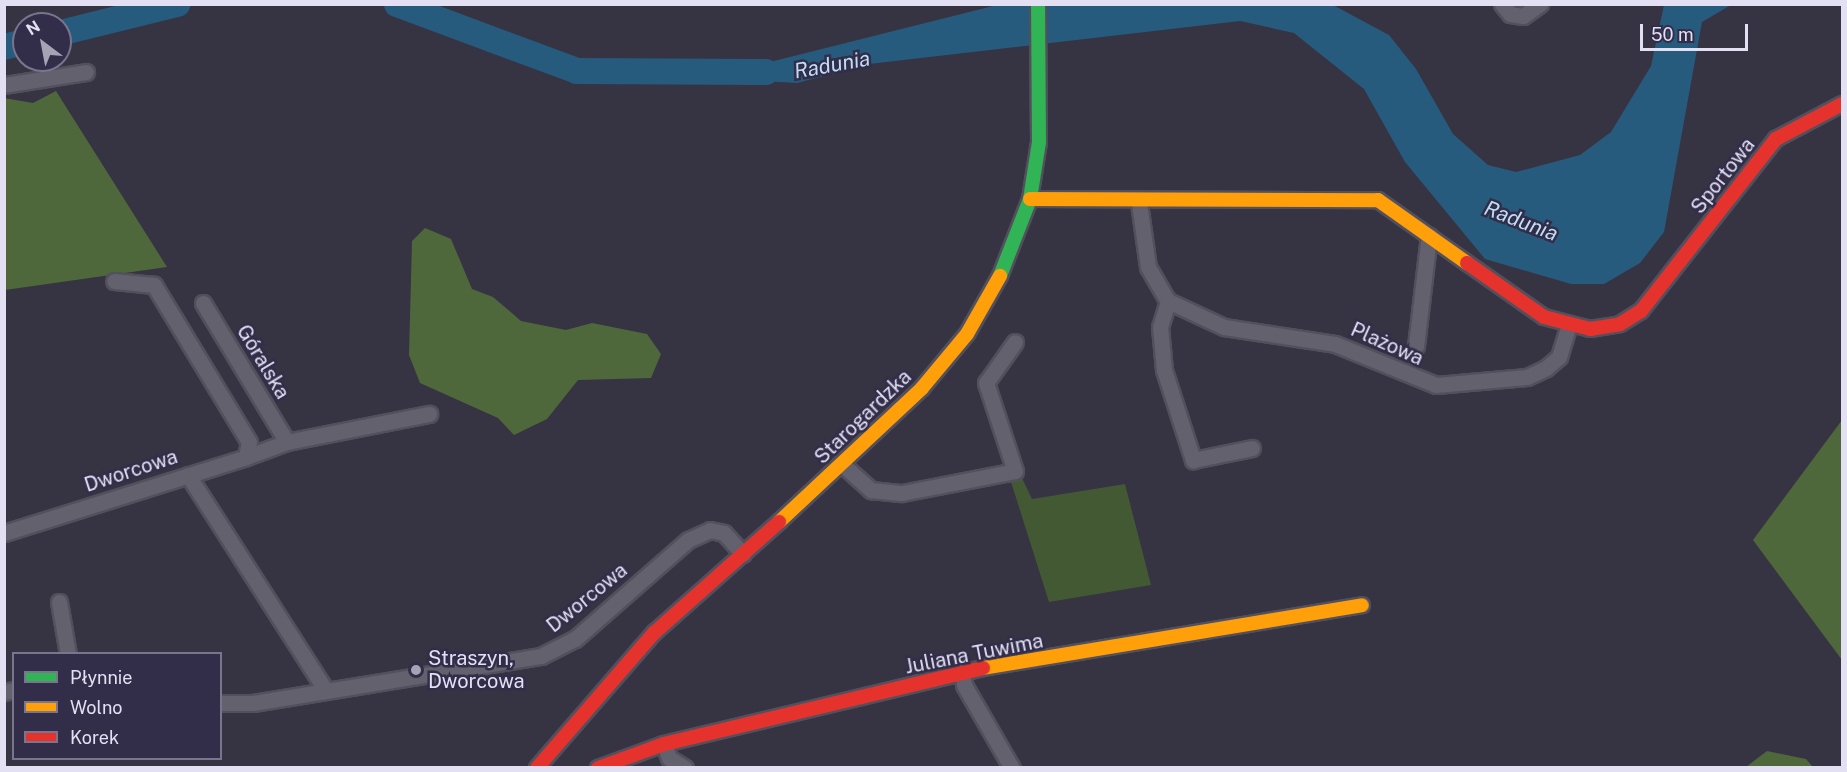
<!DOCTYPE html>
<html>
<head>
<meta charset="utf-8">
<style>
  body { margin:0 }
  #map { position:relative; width:1847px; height:772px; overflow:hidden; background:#363343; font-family:"Public Sans",sans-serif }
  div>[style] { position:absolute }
  .green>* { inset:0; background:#435933 }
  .forest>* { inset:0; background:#4e683c }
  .water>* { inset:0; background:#275b7e }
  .river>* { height:26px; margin:-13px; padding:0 13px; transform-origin:13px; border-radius:13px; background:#275b7e }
  .roads { filter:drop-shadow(2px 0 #52505d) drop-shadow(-2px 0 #52505d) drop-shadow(0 2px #52505d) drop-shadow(0 -2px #52505d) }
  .street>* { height:15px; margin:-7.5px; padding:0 7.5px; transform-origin:7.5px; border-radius:7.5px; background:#63616d }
  .fast>* { height:14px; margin:-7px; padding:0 7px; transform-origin:7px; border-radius:7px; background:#30b455 }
  .slow>* { height:14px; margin:-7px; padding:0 7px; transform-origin:7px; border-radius:7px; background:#ff9f0a }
  .jam>* { height:14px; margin:-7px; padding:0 7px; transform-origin:7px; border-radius:7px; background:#e5322d }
  .dots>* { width:16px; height:16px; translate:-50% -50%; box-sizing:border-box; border:3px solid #322d49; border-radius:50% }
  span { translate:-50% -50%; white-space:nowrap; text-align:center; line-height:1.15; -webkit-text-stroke:5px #322d49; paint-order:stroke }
  .street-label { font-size:20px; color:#e2e0f2 }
  .poi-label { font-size:20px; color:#e2e0f2 }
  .left { translate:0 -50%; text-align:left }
  .water-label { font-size:21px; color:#bfdef6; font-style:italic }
  .frame { position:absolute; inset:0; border:6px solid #e2e0f2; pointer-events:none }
  .legend { position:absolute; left:12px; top:652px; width:210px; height:108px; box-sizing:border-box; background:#322d49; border:2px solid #78758d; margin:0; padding:8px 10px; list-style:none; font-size:18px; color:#e2e0f2 }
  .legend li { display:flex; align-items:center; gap:12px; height:30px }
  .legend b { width:30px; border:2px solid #78758d }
  .north { position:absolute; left:12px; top:12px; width:60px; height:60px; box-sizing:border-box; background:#322d49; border:2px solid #78758d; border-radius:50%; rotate:328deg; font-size:16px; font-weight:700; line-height:24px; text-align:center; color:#e2e0f2 }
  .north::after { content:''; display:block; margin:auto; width:21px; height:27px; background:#a6a3b5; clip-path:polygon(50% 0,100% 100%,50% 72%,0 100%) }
  .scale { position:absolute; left:1640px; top:24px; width:108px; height:27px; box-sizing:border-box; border:3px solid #e2e0f2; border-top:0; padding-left:8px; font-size:18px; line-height:21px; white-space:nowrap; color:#e2e0f2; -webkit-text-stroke:4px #322d49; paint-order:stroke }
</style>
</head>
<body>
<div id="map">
  <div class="green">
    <i style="clip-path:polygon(1022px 478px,1032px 499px,1125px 484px,1151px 585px,1049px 602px,1011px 482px)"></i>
  </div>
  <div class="forest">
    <i style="clip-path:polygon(56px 91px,167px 267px,5px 290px,4px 98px,33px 103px)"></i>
    <i style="clip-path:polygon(425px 228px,451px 239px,472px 289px,493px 297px,521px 321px,566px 330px,592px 323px,647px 334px,661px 354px,651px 378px,578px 380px,547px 419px,514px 435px,498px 418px,420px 383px,409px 355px,412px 241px)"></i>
    <i style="clip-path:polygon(1842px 420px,1842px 660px,1753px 540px)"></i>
    <i style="clip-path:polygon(1767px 751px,1806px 759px,1813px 767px,1746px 767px)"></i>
  </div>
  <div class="water">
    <i style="clip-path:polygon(997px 5px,1333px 5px,1389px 35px,1416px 69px,1453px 134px,1488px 165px,1516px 172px,1580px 155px,1611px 132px,1651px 66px,1664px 5px,1731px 5px,1702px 22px,1664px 232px,1640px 263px,1604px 284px,1571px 284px,1485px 259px,1405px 162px,1364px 89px,1294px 33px,1240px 21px,869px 64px,797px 83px,706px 78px)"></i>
  </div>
  <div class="river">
    <i style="left:397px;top:4px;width:192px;rotate:20.4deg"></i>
    <i style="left:577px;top:71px;width:189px;rotate:0.3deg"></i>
    <i style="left:60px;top:33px;width:121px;rotate:-13.9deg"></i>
    <i style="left:4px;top:47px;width:21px;rotate:-14deg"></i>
  </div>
  <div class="roads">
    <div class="street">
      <i style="left:1502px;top:4px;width:13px;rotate:51deg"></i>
      <i style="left:1510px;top:14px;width:13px;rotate:9deg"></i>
      <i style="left:1523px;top:16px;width:21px;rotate:-35deg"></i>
      <i style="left:4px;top:85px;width:83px;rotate:-9deg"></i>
      <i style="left:1139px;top:203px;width:65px;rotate:82deg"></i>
      <i style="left:1148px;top:267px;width:39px;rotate:60deg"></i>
      <i style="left:1168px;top:301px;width:27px;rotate:107deg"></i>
      <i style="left:1160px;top:327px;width:43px;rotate:84.7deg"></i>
      <i style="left:1164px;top:370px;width:95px;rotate:72.1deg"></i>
      <i style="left:1193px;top:460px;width:60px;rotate:-11.5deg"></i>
      <i style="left:1168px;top:301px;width:62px;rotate:24.9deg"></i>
      <i style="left:1224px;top:327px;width:112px;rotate:8.7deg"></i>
      <i style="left:1335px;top:344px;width:109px;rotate:22.1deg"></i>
      <i style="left:1436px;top:385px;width:91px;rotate:-5deg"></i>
      <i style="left:1527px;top:377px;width:21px;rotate:-25deg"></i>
      <i style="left:1546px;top:368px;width:17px;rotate:-40deg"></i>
      <i style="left:1559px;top:357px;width:31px;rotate:-73deg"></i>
      <i style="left:203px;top:303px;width:162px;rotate:58.9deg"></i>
      <i style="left:287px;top:442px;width:44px;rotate:159.9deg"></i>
      <i style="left:1416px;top:346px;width:111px;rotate:-83.3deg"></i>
      <i style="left:287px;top:442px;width:145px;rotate:-11.2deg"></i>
      <i style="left:843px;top:465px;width:38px;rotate:42deg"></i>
      <i style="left:871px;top:490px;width:31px;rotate:6deg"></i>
      <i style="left:902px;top:493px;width:115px;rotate:-11deg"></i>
      <i style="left:1015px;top:471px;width:93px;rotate:-108.2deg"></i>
      <i style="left:986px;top:383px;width:50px;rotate:-54.7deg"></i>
      <i style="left:188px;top:475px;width:256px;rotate:57.4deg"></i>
      <i style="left:4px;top:533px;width:254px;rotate:-17.4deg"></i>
      <i style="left:246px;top:457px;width:15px;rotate:-79deg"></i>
      <i style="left:249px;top:442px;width:184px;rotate:-121.2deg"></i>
      <i style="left:154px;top:285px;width:40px;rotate:-174.3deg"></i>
      <i style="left:59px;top:602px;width:53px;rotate:80.2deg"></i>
      <i style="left:962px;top:672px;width:13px;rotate:81deg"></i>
      <i style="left:964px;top:685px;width:96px;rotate:60deg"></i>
      <i style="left:4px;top:692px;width:10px;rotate:-11deg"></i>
      <i style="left:220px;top:703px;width:33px"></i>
      <i style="left:253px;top:703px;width:292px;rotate:-9.3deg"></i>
      <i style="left:541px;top:656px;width:38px;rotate:-27deg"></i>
      <i style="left:575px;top:639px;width:150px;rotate:-41.2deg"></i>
      <i style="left:688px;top:540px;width:24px;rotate:-24deg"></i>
      <i style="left:710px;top:530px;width:14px;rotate:12deg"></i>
      <i style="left:724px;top:533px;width:28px;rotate:48deg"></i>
      <i style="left:664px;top:744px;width:15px;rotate:70deg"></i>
      <i style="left:669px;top:758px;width:19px;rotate:32deg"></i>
    </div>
    <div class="fast">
      <i style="left:1000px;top:276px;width:83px;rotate:-68.7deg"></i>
      <i style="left:1030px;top:199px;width:58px;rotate:-81deg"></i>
      <i style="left:1039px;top:142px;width:138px;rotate:-90.4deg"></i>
    </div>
    <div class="slow">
      <i style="left:1030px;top:199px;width:348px;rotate:0.2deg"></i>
      <i style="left:1378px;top:200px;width:109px;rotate:35.3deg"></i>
      <i style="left:779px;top:522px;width:196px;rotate:-43.1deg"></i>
      <i style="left:922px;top:388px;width:70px;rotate:-50.2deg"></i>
      <i style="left:967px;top:334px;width:67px;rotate:-60.4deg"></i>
      <i style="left:983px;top:668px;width:384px;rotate:-9.4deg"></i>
    </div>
    <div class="jam">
      <i style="left:1467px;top:263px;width:94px;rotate:35deg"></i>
      <i style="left:1544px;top:317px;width:48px;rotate:14.6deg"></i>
      <i style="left:1590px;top:329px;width:30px;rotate:-9deg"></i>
      <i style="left:1620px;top:324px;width:25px;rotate:-32deg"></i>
      <i style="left:1641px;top:311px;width:219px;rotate:-51.9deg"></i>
      <i style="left:1776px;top:139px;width:75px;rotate:-27.9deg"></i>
      <i style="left:537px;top:768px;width:180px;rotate:-49.1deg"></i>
      <i style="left:655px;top:632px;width:166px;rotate:-41.6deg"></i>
      <i style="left:598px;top:768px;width:70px;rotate:-20deg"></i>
      <i style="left:664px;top:744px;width:328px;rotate:-13.4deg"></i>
    </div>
  </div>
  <div class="dots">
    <i style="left:416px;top:670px;background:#a6a3b5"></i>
  </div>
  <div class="street-label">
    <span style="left:1723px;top:176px;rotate:-52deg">Sportowa</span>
    <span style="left:1387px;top:344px;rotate:24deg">Plażowa</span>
    <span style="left:263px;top:362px;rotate:59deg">Góralska</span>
    <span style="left:863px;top:417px;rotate:-44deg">Starogardzka</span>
    <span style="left:131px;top:471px;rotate:-18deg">Dworcowa</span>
    <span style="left:587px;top:598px;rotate:-39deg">Dworcowa</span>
    <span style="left:974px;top:654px;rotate:-11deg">Juliana Tuwima</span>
  </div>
  <div class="poi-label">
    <span class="left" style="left:428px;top:670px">Straszyn,<br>Dworcowa</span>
  </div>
  <div class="water-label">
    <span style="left:832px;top:65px;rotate:-10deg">Radunia</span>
    <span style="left:1521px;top:221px;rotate:21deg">Radunia</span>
  </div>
  <div class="frame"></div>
  <ul class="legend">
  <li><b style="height:8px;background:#30b455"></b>Płynnie</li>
  <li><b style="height:8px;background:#ff9f0a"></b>Wolno</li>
  <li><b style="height:8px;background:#e5322d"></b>Korek</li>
  </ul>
  <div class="north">N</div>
  <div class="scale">50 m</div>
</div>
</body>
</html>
